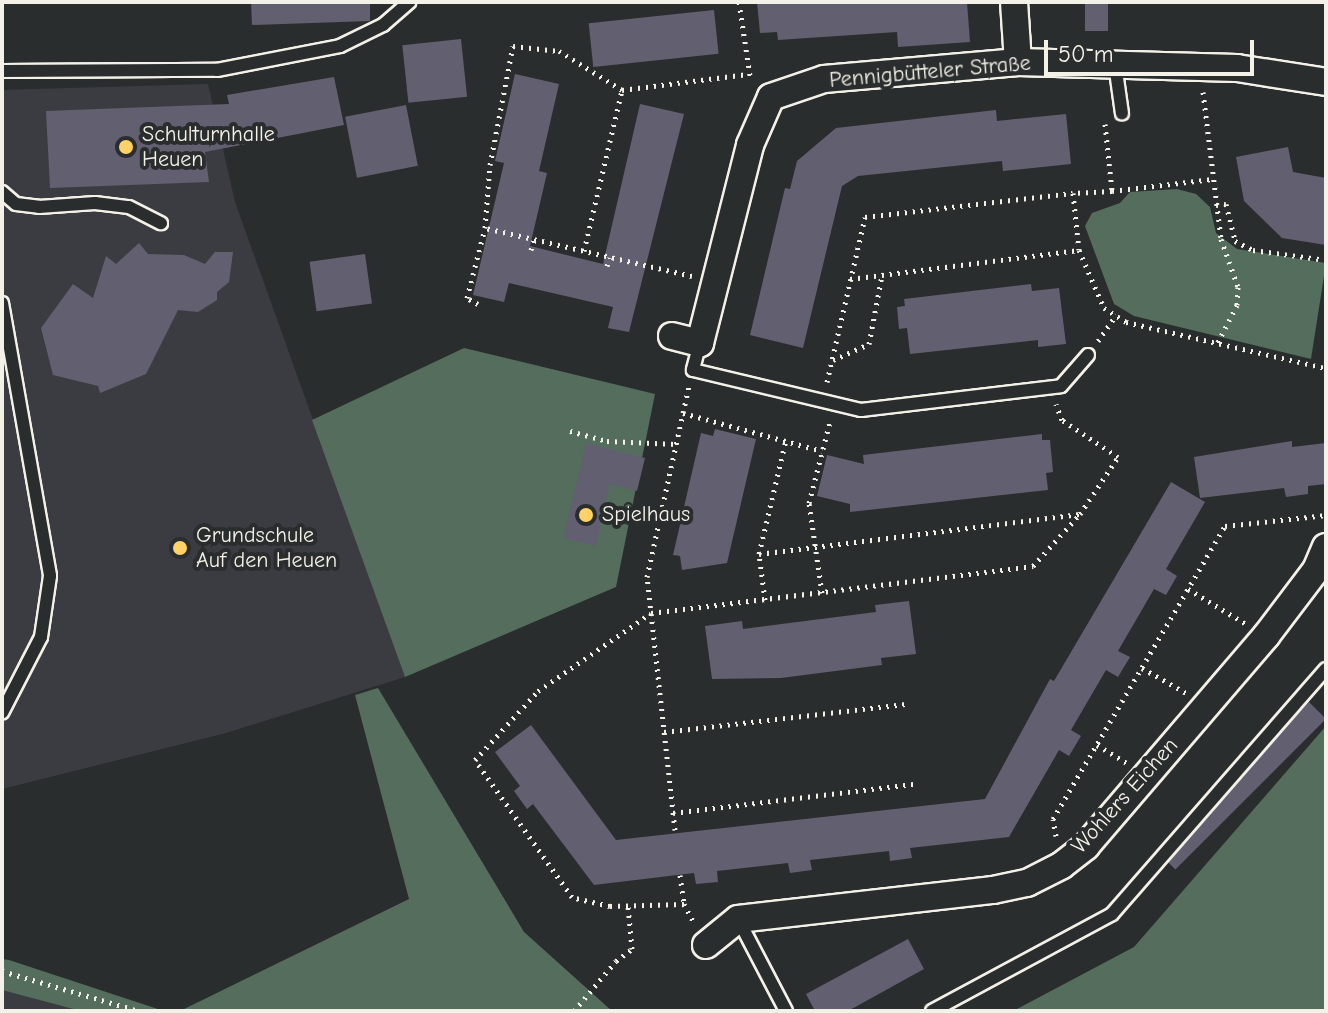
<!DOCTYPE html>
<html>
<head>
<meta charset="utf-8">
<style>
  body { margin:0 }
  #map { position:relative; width:1328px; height:1013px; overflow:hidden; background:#2a2d2e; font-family:"Comic Neue",sans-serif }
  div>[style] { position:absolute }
  .built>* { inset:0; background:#3b3c42 }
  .green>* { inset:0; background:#546d5c }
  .building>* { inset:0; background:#625f70; transform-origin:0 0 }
  .path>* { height:5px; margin-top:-2.5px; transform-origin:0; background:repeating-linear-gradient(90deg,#f4f1e8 0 2px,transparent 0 8px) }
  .roads { filter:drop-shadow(2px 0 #f4f1e8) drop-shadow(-2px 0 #f4f1e8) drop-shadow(0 2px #f4f1e8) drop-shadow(0 -2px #f4f1e8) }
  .service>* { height:12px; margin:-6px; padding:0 6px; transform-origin:6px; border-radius:6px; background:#2a2d2e }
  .minor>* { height:26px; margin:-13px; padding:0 13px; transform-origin:13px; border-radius:13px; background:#2a2d2e }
  .dots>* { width:22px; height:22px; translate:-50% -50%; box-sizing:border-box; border:4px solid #2a2d2e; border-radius:50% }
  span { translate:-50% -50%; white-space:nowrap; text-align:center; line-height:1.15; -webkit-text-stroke:8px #2a2d2e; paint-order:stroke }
  .street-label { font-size:22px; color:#f4f1e8 }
  .poi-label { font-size:22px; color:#f4f1e8 }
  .left { translate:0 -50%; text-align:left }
  .frame { position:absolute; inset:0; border:4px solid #f4f1e8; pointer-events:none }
  .scale { position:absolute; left:1044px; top:40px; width:210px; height:36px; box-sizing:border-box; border:4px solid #f4f1e8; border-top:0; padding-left:10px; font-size:24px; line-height:28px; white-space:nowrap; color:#f4f1e8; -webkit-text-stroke:6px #2a2d2e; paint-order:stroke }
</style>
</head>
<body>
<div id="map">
  <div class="built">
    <i style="clip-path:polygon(208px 84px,235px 202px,405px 677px,226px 733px,2px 789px,2px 90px)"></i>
    <i style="clip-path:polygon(2px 990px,54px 1000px,81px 1011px,2px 1011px)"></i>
  </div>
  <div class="green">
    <i style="clip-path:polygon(1177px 189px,1196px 194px,1210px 207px,1216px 233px,1237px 249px,1326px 263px,1311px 359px,1134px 316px,1114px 304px,1085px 226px,1092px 213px,1120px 203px,1130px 192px)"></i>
    <i style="clip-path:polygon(464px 348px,655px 394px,616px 587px,405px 677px,312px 420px)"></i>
    <i style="clip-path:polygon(378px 688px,524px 932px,612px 1011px,180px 1011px,409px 899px,355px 695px)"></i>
    <i style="clip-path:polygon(1326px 726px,1326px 1011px,1013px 1011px,1134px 947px)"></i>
    <i style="clip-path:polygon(2px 959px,9px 960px,164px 1011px,81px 1011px,2px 990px)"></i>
  </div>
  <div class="building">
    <i style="clip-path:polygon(251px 2px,370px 2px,370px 21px,252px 25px)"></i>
    <i style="clip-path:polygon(757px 2px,967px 2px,970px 42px,898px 47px,897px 32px,778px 40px,777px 32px,760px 33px)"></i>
    <i style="left:1085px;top:2px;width:23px;height:29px"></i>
    <i style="left:714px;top:10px;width:44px;height:126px;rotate:84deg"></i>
    <i style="left:461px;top:39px;width:58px;height:59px;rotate:84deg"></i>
    <i style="clip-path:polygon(515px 74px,559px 84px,539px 171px,547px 173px,530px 246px,603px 264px,640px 104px,684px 114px,629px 332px,608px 328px,613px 307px,509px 283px,504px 302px,473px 295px,504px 163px,495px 161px)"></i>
    <i style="clip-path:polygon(334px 77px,344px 125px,205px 152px,209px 182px,50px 188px,46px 111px,229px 104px,227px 95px)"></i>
    <i style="left:406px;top:105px;width:62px;height:62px;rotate:79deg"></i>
    <i style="clip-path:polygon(996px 110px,997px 121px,1066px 114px,1071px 164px,1003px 171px,1002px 161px,858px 176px,842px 186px,803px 348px,750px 335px,785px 188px,790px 189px,797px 161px,836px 128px)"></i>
    <i style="clip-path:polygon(1288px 147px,1293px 172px,1326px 178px,1326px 245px,1282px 238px,1244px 201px,1236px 157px)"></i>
    <i style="clip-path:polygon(139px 243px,148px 254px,184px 255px,205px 264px,215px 252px,233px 252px,229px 282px,217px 292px,217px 300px,198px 312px,178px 310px,146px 374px,100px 393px,98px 386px,53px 375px,41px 328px,73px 284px,93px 298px,106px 256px,116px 264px)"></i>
    <i style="left:365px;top:254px;width:50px;height:56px;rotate:82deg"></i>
    <i style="clip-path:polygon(1031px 284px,1032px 291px,1059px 288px,1066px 344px,1038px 347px,1038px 340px,910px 354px,907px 328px,899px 329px,897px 307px,905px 306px,904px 299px)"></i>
    <i style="clip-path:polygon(715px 429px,756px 439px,727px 563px,682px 570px,680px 556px,673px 555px,701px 433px,713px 436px)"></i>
    <i style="clip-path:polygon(1042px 434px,1042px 440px,1050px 440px,1053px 472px,1046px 473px,1048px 490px,850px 512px,850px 504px,817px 496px,827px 455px,864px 464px,863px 455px)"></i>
    <i style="clip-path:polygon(1292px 441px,1292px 447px,1326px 443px,1326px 484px,1308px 486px,1308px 494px,1286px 497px,1284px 488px,1200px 498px,1194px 457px)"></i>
    <i style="clip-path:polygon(586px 443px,645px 458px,637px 491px,610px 484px,595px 546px,563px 538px)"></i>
    <i style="clip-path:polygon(1171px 482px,1205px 502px,1166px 569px,1177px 576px,1166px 595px,1154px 589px,1118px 651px,1130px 657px,1118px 677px,1106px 670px,1071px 730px,1081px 736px,1069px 756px,1059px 750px,1009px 837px,910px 848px,912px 858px,890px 861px,889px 851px,810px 860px,812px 870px,790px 873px,788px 863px,717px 871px,718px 882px,696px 884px,694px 873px,594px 885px,533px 804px,527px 809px,514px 791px,520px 786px,495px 752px,531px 725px,616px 840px,985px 799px,1050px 679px,1054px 681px)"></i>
    <i style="clip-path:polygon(909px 601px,916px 654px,881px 658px,882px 665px,781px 678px,712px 679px,705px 626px,742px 621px,743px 629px,876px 612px,875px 605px)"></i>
    <i style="left:1309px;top:702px;width:24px;height:213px;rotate:45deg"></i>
    <i style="clip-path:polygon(908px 939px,924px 969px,848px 1011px,815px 1011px,806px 994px)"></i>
  </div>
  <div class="path">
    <i style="left:739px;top:2px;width:75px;rotate:81.5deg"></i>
    <i style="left:1203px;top:92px;width:148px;rotate:83deg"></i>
    <i style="left:1221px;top:239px;width:51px;rotate:70.5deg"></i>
    <i style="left:1238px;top:287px;width:18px;rotate:93deg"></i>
    <i style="left:1237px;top:305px;width:44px;rotate:117.1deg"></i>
    <i style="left:1105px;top:124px;width:67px;rotate:84deg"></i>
    <i style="left:1112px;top:191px;width:39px;rotate:177deg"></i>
    <i style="left:1073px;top:193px;width:57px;rotate:84deg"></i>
    <i style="left:1079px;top:250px;width:63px;rotate:66.7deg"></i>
    <i style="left:1104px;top:308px;width:26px;rotate:32deg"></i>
    <i style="left:1126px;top:322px;width:205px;rotate:13deg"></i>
    <i style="left:1112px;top:191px;width:101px;rotate:-6.8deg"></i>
    <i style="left:1216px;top:205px;width:10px;rotate:-6deg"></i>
    <i style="left:1226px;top:204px;width:38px;rotate:76deg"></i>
    <i style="left:1235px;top:241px;width:20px;rotate:27deg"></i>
    <i style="left:1253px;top:250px;width:74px;rotate:7.8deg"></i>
    <i style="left:531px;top:250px;width:10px;rotate:-73deg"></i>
    <i style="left:584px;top:251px;width:165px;rotate:-76.7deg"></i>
    <i style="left:607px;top:266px;width:9px;rotate:-72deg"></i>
    <i style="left:692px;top:276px;width:212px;rotate:-166.9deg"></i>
    <i style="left:485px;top:228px;width:63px;rotate:-85.5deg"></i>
    <i style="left:490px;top:165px;width:121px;rotate:-79.1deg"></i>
    <i style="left:513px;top:46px;width:46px;rotate:6.2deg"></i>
    <i style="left:559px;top:51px;width:74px;rotate:31.8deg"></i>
    <i style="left:622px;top:90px;width:127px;rotate:-7.2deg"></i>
    <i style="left:850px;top:279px;width:231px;rotate:-7.2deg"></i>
    <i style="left:478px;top:304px;width:13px;rotate:-151deg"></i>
    <i style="left:467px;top:298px;width:72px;rotate:-75.6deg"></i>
    <i style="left:1098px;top:341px;width:32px;rotate:-55deg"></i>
    <i style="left:833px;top:360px;width:39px;rotate:-24deg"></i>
    <i style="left:869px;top:344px;width:70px;rotate:-79.3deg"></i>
    <i style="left:827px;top:382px;width:169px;rotate:-77deg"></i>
    <i style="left:865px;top:217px;width:209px;rotate:-6.6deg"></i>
    <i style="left:683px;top:413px;width:144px;rotate:15.3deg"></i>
    <i style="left:570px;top:431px;width:38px;rotate:15deg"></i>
    <i style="left:607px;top:441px;width:69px;rotate:2.5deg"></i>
    <i style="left:759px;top:554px;width:323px;rotate:-7.1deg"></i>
    <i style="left:1188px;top:589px;width:68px;rotate:31.1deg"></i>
    <i style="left:822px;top:593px;width:91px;rotate:-98.2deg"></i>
    <i style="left:809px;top:503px;width:84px;rotate:-75.5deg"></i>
    <i style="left:765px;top:600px;width:46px;rotate:-97.4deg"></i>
    <i style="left:759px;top:554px;width:117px;rotate:-76.7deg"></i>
    <i style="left:1142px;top:668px;width:51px;rotate:29.6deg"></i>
    <i style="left:664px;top:732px;width:243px;rotate:-6.6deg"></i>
    <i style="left:1097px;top:745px;width:35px;rotate:31deg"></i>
    <i style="left:673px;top:813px;width:242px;rotate:-6.9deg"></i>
    <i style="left:675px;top:830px;width:255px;rotate:-96.3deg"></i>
    <i style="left:647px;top:577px;width:196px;rotate:-77.6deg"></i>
    <i style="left:1056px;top:836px;width:17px;rotate:-100deg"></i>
    <i style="left:1053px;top:819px;width:340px;rotate:-59.6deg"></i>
    <i style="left:1225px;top:526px;width:102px;rotate:-6.2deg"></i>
    <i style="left:680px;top:875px;width:29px;rotate:82deg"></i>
    <i style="left:684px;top:904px;width:21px;rotate:62deg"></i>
    <i style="left:684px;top:904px;width:74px;rotate:178.5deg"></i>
    <i style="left:610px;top:906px;width:39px;rotate:-167deg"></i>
    <i style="left:572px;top:897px;width:168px;rotate:-125.3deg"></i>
    <i style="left:475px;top:760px;width:93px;rotate:-47.6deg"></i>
    <i style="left:538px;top:691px;width:137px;rotate:-34.6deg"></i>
    <i style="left:651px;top:613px;width:385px;rotate:-7deg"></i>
    <i style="left:1033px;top:566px;width:70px;rotate:-47.9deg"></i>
    <i style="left:1080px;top:514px;width:69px;rotate:-56.3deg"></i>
    <i style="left:1118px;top:457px;width:67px;rotate:-146.5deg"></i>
    <i style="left:1062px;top:420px;width:17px;rotate:-111deg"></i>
    <i style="left:2px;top:971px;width:143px;rotate:16.3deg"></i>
    <i style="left:574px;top:1011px;width:65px;rotate:-50deg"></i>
    <i style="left:616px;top:961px;width:20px;rotate:-37deg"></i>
    <i style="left:632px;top:949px;width:43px;rotate:-95.3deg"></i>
  </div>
  <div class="roads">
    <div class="service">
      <i style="left:1115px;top:64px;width:50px;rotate:82deg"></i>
      <i style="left:2px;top:71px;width:215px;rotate:-0.3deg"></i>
      <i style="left:217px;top:70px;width:125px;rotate:-11deg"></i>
      <i style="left:340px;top:46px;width:48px;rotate:-26deg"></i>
      <i style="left:383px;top:25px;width:35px;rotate:-41deg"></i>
      <i style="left:2px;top:192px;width:18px;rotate:41deg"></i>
      <i style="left:16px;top:204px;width:23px;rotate:7deg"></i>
      <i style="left:39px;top:207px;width:56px;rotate:-4.1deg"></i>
      <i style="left:95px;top:203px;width:34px;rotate:7deg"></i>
      <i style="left:129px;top:207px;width:36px;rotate:27deg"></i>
      <i style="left:2px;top:303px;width:277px;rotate:80deg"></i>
      <i style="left:50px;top:576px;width:62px;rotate:98.4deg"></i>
      <i style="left:41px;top:637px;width:85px;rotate:117.2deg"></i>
      <i style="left:700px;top:343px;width:28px;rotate:105deg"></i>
      <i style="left:693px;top:370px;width:173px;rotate:13.4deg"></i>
      <i style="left:861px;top:410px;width:201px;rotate:-6.8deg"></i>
      <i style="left:1061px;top:386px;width:41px;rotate:-48.9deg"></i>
      <i style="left:738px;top:919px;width:104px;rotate:62.4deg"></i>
      <i style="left:932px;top:1011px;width:204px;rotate:-28.3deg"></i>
      <i style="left:1112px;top:914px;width:325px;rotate:-48.9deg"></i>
    </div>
    <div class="minor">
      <i style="left:1014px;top:2px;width:60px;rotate:86.2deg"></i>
      <i style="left:672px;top:336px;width:29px;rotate:14deg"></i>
      <i style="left:700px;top:343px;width:204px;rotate:-75.8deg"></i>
      <i style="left:750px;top:145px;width:52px;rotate:-66.4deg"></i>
      <i style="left:771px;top:97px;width:56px;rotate:-18.8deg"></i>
      <i style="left:824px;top:79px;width:195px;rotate:-5deg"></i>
      <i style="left:1018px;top:62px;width:219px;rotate:1.6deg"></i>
      <i style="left:1237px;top:68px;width:90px;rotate:8.9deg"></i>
      <i style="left:706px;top:945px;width:41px;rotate:-39.1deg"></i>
      <i style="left:738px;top:919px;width:257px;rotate:-6.5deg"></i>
      <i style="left:993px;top:890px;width:35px;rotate:-12deg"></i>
      <i style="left:1027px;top:883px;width:39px;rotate:-27deg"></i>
      <i style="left:1062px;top:865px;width:31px;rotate:-38deg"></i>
      <i style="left:1086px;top:846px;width:277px;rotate:-49.4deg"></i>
      <i style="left:1266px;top:636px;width:83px;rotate:-52.9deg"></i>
      <i style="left:1316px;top:570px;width:25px;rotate:-67deg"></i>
    </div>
  </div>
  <div class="dots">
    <i style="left:126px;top:147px;background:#ffd166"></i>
    <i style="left:586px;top:515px;background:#ffd166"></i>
    <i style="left:180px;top:548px;background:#ffd166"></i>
  </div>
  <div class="street-label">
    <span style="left:930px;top:72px;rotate:-5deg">Pennigbütteler Straße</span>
    <span style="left:1125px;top:796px;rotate:-48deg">Wohlers Eichen</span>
  </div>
  <div class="poi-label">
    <span class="left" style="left:142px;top:147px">Schulturnhalle<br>Heuen</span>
    <span class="left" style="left:602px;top:515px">Spielhaus</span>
    <span class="left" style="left:196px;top:548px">Grundschule<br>Auf den Heuen</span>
  </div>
  <div class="frame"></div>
  <div class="scale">50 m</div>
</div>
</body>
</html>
